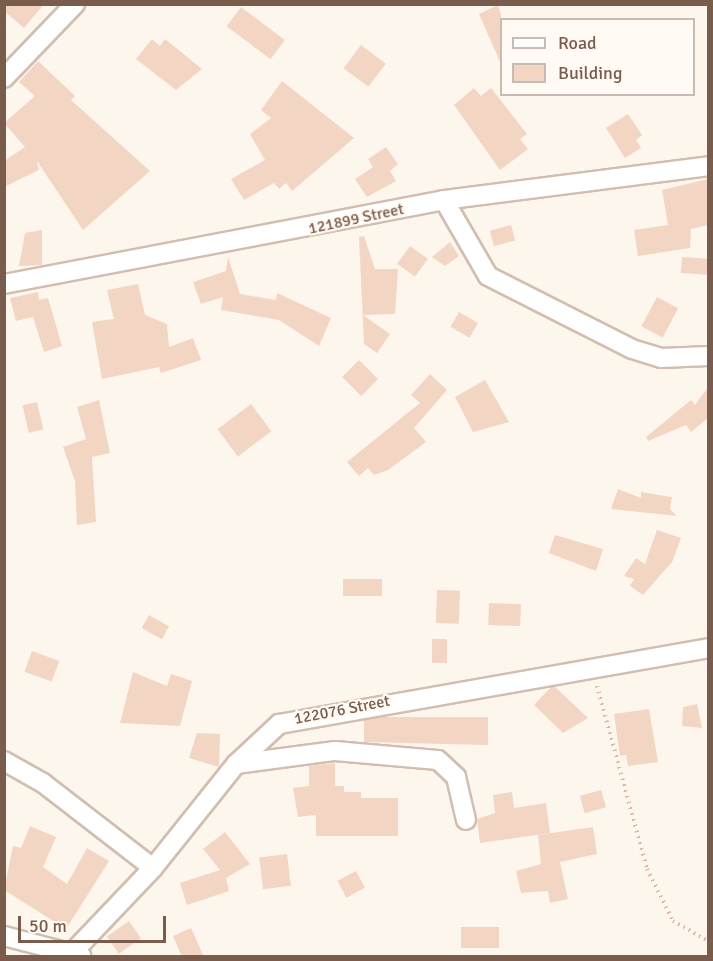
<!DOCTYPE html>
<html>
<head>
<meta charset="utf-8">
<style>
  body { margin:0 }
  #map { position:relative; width:713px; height:961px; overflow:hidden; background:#fdf6ec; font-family:Signika,sans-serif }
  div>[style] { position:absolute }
  .building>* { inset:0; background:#f3d5c3; transform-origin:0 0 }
  .path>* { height:4px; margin-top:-2px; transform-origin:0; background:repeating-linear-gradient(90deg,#d9b8a5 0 1.5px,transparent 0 6px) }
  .roads { filter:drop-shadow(2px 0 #d1beb0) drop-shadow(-2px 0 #d1beb0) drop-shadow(0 2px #d1beb0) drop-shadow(0 -2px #d1beb0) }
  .minor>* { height:18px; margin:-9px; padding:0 9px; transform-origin:9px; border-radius:9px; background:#fff }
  span { translate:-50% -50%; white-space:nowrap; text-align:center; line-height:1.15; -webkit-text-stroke:4.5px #fffaf3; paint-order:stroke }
  .street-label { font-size:16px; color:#7a5c4d }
  .frame { position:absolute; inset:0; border:6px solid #7a5c4d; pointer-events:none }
  .legend { position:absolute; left:500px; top:18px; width:195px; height:78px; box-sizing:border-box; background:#fffaf3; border:2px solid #cabbb1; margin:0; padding:8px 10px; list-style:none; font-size:18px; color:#7a5c4d }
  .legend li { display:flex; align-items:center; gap:12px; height:30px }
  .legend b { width:30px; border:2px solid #cabbb1 }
  .scale { position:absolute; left:18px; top:916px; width:148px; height:27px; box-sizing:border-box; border:3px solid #7a5c4d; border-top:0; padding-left:8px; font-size:18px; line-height:21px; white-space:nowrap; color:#7a5c4d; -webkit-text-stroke:4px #fffaf3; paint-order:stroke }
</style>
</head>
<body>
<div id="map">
  <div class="building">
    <i style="clip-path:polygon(4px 4px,44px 4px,24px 28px,4px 11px)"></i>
    <i style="clip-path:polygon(498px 5px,501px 14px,501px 64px,479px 14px)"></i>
    <i style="left:241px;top:7px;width:55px;height:24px;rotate:37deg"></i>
    <i style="clip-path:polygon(152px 39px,160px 46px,165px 39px,202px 69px,176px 90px,136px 59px)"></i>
    <i style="left:361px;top:45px;width:31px;height:29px;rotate:37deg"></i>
    <i style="clip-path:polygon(38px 61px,75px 96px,71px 100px,150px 171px,83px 230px,37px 161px,39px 170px,4px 187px,4px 161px,25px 147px,4px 123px,35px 96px,19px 82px)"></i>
    <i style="clip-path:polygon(282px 81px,354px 138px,292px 191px,286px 183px,279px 189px,274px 183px,244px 200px,231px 179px,265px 160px,250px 134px,271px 118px,261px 110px)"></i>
    <i style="clip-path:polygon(474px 88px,481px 96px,491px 88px,527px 134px,520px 139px,528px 149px,500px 170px,454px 105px)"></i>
    <i style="clip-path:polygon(628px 114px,642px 135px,636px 140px,641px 148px,625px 158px,606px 128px)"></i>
    <i style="clip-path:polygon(386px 147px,398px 164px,390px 171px,396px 181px,367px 197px,355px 179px,373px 167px,368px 159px)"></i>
    <i style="clip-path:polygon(708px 179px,708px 225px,691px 229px,690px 248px,638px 256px,634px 230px,668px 225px,662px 190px)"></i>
    <i style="left:511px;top:225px;width:16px;height:22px;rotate:75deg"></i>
    <i style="clip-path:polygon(42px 230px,42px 265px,19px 266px,25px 233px)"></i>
    <i style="clip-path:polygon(364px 236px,375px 269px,398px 269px,395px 314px,363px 315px,390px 334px,377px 353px,364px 344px,359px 237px)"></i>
    <i style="clip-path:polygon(450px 242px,459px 256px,445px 266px,432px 257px)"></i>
    <i style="left:410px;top:246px;width:22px;height:22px;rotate:36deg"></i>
    <i style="clip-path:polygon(228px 257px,240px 294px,276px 300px,277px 293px,331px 318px,319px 346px,279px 320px,221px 310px,223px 297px,201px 304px,193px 282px,226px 271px)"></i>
    <i style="left:682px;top:257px;width:26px;height:16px;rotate:4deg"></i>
    <i style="clip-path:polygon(138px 284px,145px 315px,167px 324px,169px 347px,193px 338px,201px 360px,161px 373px,159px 367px,102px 379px,92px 322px,114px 319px,107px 290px)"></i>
    <i style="clip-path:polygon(38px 292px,39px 300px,48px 298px,62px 346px,44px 352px,33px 317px,16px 321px,10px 298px)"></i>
    <i style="left:657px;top:297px;width:24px;height:33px;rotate:28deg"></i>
    <i style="left:459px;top:312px;width:22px;height:17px;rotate:30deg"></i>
    <i style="left:359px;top:360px;width:27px;height:24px;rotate:45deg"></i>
    <i style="clip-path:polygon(430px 374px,447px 390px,414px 428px,426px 442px,388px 470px,374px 475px,368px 468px,359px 476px,347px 462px,420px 403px,411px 395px)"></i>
    <i style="clip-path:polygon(485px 380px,509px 422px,473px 432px,455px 397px)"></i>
    <i style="clip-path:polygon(708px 387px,708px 418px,691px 432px,686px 425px,648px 441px,646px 437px,691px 400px,695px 405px)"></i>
    <i style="clip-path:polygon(99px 400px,110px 453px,92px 457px,96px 522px,77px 525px,75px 481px,63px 447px,86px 439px,77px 407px)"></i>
    <i style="left:37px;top:402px;width:28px;height:15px;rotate:77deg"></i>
    <i style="left:251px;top:404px;width:34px;height:42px;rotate:53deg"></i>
    <i style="clip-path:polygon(618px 489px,641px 498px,641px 492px,672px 497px,670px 509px,677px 516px,611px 509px)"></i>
    <i style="clip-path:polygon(657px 530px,681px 538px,672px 562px,643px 595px,630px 586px,634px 579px,624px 576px,636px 558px,645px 564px)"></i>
    <i style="clip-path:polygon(555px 535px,603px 549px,596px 571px,549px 553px)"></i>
    <i style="left:382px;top:579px;width:17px;height:39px;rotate:90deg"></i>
    <i style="left:437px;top:590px;width:23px;height:33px;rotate:2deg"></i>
    <i style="left:489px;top:603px;width:32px;height:22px;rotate:2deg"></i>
    <i style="left:149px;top:615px;width:23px;height:15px;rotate:29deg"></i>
    <i style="left:432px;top:639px;width:15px;height:24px"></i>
    <i style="left:32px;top:651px;width:29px;height:22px;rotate:20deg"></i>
    <i style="clip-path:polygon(133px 672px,167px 686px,171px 674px,192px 681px,180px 726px,120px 723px)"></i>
    <i style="clip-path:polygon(551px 687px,555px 687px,588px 718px,563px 733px,534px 705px)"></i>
    <i style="clip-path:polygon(697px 704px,702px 728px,682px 726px,683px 707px)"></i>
    <i style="clip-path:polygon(649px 709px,658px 762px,628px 766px,626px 755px,620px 756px,614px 714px)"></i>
    <i style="clip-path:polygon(381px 717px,488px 717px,488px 745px,364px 742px,364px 720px)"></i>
    <i style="clip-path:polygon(197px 733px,220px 734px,219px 767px,189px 758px)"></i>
    <i style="clip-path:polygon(335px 763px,335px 786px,344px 786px,344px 792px,361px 792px,361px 798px,398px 798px,398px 836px,316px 836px,316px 815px,298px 817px,293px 788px,309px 786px,309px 766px)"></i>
    <i style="left:601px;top:790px;width:18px;height:22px;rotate:74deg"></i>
    <i style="clip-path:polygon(512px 792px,514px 808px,546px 803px,550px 833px,480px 843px,477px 819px,495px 813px,493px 795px)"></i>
    <i style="clip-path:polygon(30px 826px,56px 837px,43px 867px,67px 884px,87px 848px,109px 861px,66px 929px,4px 890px,13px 846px,21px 848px)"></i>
    <i style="clip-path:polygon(593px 827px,597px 854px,560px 862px,568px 899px,550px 903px,548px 891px,521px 893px,516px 871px,541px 864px,538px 835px)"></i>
    <i style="clip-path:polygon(225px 832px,250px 864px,226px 878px,229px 891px,187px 905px,180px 883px,220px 870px,203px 849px)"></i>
    <i style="left:287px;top:854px;width:32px;height:28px;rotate:83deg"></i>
    <i style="left:356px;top:871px;width:19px;height:21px;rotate:62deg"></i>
    <i style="left:129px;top:921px;width:21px;height:27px;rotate:55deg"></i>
    <i style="left:499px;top:927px;width:21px;height:38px;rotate:90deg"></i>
    <i style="clip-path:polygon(191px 928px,204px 957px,182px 957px,173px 936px)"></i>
  </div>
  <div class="path">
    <i style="left:597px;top:686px;width:190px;rotate:74.7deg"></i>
    <i style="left:647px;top:869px;width:58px;rotate:63.4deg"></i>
    <i style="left:673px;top:921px;width:40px;rotate:29.7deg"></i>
  </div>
  <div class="roads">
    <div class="minor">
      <i style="left:4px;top:78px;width:103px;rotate:-46.2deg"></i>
      <i style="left:444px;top:200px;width:88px;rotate:59.9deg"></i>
      <i style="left:488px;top:276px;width:161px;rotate:26.9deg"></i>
      <i style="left:632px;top:349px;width:31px;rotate:17deg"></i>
      <i style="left:662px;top:358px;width:46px;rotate:-2.5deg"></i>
      <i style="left:4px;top:284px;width:448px;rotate:-10.8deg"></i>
      <i style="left:444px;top:200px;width:266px;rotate:-7.3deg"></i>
      <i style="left:4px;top:761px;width:45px;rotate:29.4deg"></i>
      <i style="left:43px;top:783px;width:139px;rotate:37.7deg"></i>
      <i style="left:236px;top:764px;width:100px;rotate:-7.5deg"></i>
      <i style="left:335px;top:751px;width:103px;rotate:5deg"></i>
      <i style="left:438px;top:760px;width:25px;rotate:43deg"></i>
      <i style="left:456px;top:777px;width:44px;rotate:76.9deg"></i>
      <i style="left:4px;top:936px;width:80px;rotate:14.6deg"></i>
      <i style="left:73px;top:952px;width:116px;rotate:-46.4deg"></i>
      <i style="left:153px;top:868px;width:133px;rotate:-51.4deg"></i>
      <i style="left:236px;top:764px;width:59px;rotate:-42.9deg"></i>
      <i style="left:279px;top:724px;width:436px;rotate:-10deg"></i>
    </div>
  </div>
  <div class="street-label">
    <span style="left:356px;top:219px;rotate:-12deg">121899 Street</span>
    <span style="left:342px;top:710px;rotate:-11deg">122076 Street</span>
  </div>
  <div class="frame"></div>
  <ul class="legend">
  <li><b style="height:8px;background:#fff"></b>Road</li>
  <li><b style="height:16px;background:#f3d5c3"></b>Building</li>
  </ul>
  <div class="scale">50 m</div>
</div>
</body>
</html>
